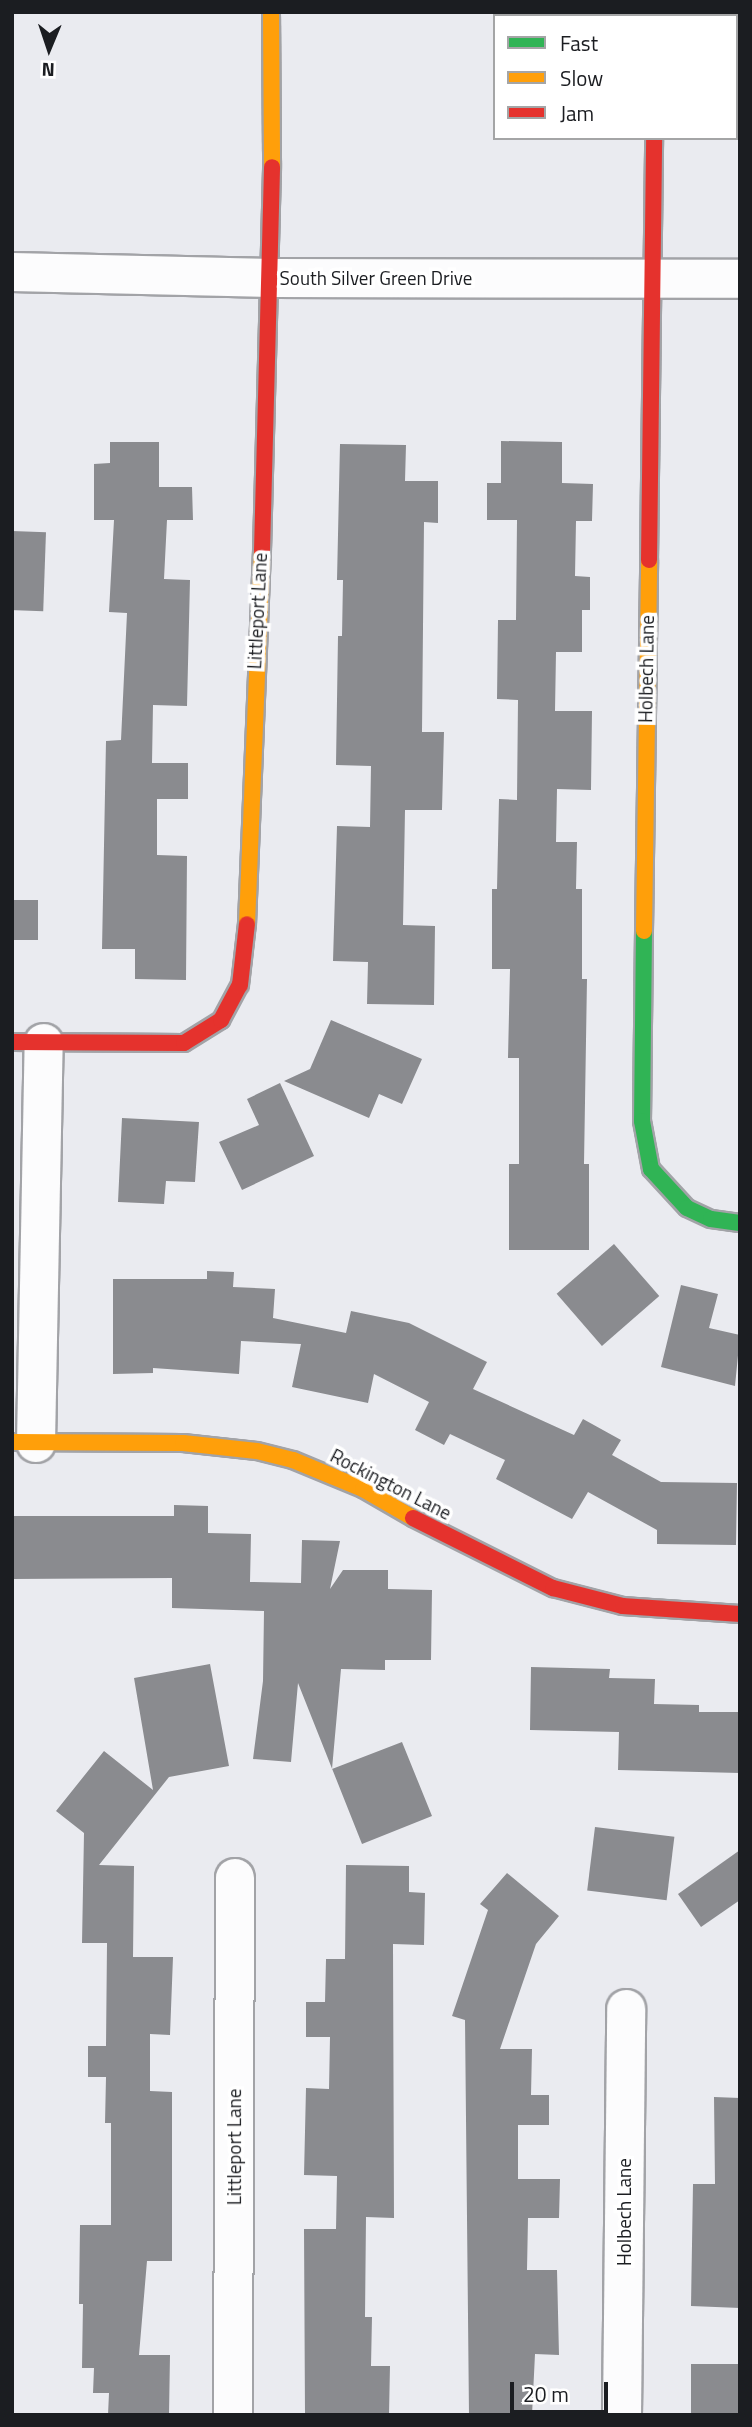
<!DOCTYPE html>
<html>
<head>
<meta charset="utf-8">
<style>
  body { margin:0 }
  #map { position:relative; width:752px; height:2427px; overflow:hidden; background:#eaebf0; font-family:"Titillium Web",sans-serif }
  div>[style] { position:absolute }
  .building>* { inset:0; background:#8a8b8f; transform-origin:0 0 }
  .roads { filter:drop-shadow(2px 0 #a2a3a7) drop-shadow(-2px 0 #a2a3a7) drop-shadow(0 2px #a2a3a7) drop-shadow(0 -2px #a2a3a7) }
  .street>* { height:38px; margin:-19px; padding:0 19px; transform-origin:19px; border-radius:19px; background:#fcfcfd }
  .fast>* { height:16px; margin:-8px; padding:0 8px; transform-origin:8px; border-radius:8px; background:#30b455 }
  .slow>* { height:16px; margin:-8px; padding:0 8px; transform-origin:8px; border-radius:8px; background:#ff9f0a }
  .jam>* { height:16px; margin:-8px; padding:0 8px; transform-origin:8px; border-radius:8px; background:#e5322d }
  span { translate:-50% -50%; white-space:nowrap; text-align:center; line-height:1.15; -webkit-text-stroke:7px #fff; paint-order:stroke }
  .street-label { font-size:19px; color:#1b1d21 }
  .frame { position:absolute; inset:0; border:14px solid #1b1d21; pointer-events:none }
  .legend { position:absolute; left:493px; top:14px; width:245px; height:126px; box-sizing:border-box; background:#fff; border:2px solid #a4a5a6; margin:0; padding:9px 12px; list-style:none; font-size:21px; color:#1b1d21 }
  .legend li { display:flex; align-items:center; gap:14px; height:35px }
  .legend b { width:35px; border:2px solid #a4a5a6 }
  .north { position:absolute; left:14px; top:14px; width:70px; height:70px; -webkit-text-stroke:5px #fff; paint-order:stroke; rotate:182deg; font-size:19px; font-weight:700; line-height:28px; text-align:center; color:#1b1d21 }
  .north::after { content:''; display:block; margin:auto; width:24px; height:32px; background:#1b1d21; clip-path:polygon(50% 0,100% 100%,50% 72%,0 100%) }
  .scale { position:absolute; left:510px; top:2382px; width:98px; height:32px; box-sizing:border-box; border:4px solid #1b1d21; border-top:0; padding-left:9px; font-size:21px; line-height:24px; white-space:nowrap; color:#1b1d21; -webkit-text-stroke:5px #fff; paint-order:stroke }
</style>
</head>
<body>
<div id="map">
  <div class="building">
    <i style="clip-path:polygon(501px 441px,562px 442px,562px 483px,593px 484px,592px 521px,576px 521px,575px 576px,590px 577px,590px 610px,582px 610px,582px 652px,556px 652px,555px 711px,592px 711px,591px 790px,557px 789px,556px 842px,577px 842px,576px 889px,582px 889px,582px 979px,587px 979px,584px 1164px,589px 1164px,589px 1250px,509px 1250px,509px 1164px,519px 1164px,519px 1058px,508px 1058px,510px 969px,492px 969px,492px 889px,497px 889px,499px 799px,517px 800px,518px 700px,497px 699px,498px 620px,516px 620px,517px 520px,487px 520px,487px 483px,501px 483px)"></i>
    <i style="clip-path:polygon(110px 442px,159px 442px,159px 487px,192px 487px,193px 520px,167px 520px,164px 579px,190px 580px,187px 706px,153px 705px,152px 763px,188px 763px,188px 799px,157px 799px,157px 855px,187px 856px,186px 980px,135px 979px,135px 949px,102px 949px,106px 741px,121px 740px,127px 613px,109px 612px,114px 520px,94px 520px,94px 464px,110px 463px)"></i>
    <i style="clip-path:polygon(340px 444px,406px 445px,405px 481px,438px 481px,438px 523px,424px 522px,422px 732px,444px 732px,442px 810px,405px 810px,403px 925px,435px 926px,434px 1005px,367px 1004px,368px 962px,333px 961px,337px 826px,370px 827px,371px 766px,336px 765px,338px 636px,342px 636px,343px 580px,337px 580px)"></i>
    <i style="left:12px;top:531px;width:34px;height:79px;rotate:2deg"></i>
    <i style="left:12px;top:900px;width:26px;height:40px"></i>
    <i style="clip-path:polygon(331px 1020px,422px 1059px,402px 1104px,379px 1094px,369px 1118px,284px 1081px,310px 1069px)"></i>
    <i style="clip-path:polygon(280px 1083px,314px 1156px,242px 1190px,219px 1142px,259px 1125px,247px 1099px)"></i>
    <i style="clip-path:polygon(122px 1118px,199px 1122px,195px 1182px,166px 1181px,164px 1204px,118px 1202px)"></i>
    <i style="left:614px;top:1244px;width:69px;height:76px;rotate:49deg"></i>
    <i style="clip-path:polygon(207px 1271px,234px 1272px,233px 1287px,275px 1289px,273px 1318px,346px 1333px,351px 1311px,409px 1323px,487px 1362px,473px 1389px,574px 1435px,583px 1419px,621px 1440px,612px 1455px,661px 1482px,737px 1483px,736px 1545px,657px 1544px,657px 1530px,588px 1492px,572px 1519px,496px 1479px,505px 1460px,450px 1434px,444px 1445px,415px 1430px,429px 1402px,374px 1374px,368px 1403px,292px 1387px,301px 1344px,241px 1341px,239px 1374px,153px 1368px,153px 1373px,113px 1374px,113px 1279px,207px 1279px)"></i>
    <i style="clip-path:polygon(681px 1285px,718px 1294px,709px 1328px,740px 1335px,735px 1386px,661px 1367px)"></i>
    <i style="clip-path:polygon(174px 1505px,208px 1506px,208px 1533px,251px 1534px,250px 1582px,301px 1583px,302px 1540px,340px 1541px,330px 1589px,343px 1570px,388px 1570px,388px 1589px,432px 1590px,431px 1660px,385px 1660px,385px 1670px,341px 1669px,332px 1769px,402px 1742px,432px 1816px,362px 1844px,298px 1683px,291px 1762px,253px 1759px,263px 1681px,264px 1611px,172px 1608px,172px 1578px,12px 1579px,12px 1516px,174px 1516px)"></i>
    <i style="clip-path:polygon(210px 1664px,229px 1766px,169px 1777px,99px 1865px,134px 1866px,133px 1957px,173px 1957px,170px 2035px,150px 2034px,150px 2091px,172px 2092px,172px 2261px,147px 2261px,139px 2355px,170px 2355px,169px 2415px,108px 2415px,109px 2393px,93px 2393px,94px 2368px,82px 2368px,83px 2304px,79px 2304px,80px 2225px,111px 2225px,111px 2123px,105px 2123px,106px 2077px,88px 2077px,88px 2046px,106px 2046px,107px 1943px,82px 1943px,84px 1833px,56px 1811px,104px 1751px,153px 1790px,134px 1678px)"></i>
    <i style="clip-path:polygon(531px 1667px,610px 1669px,609px 1678px,655px 1679px,654px 1704px,699px 1705px,699px 1712px,740px 1712px,740px 1773px,618px 1770px,619px 1732px,530px 1730px)"></i>
    <i style="left:595px;top:1827px;width:80px;height:64px;rotate:7deg"></i>
    <i style="clip-path:polygon(740px 1850px,740px 1900px,701px 1927px,678px 1894px)"></i>
    <i style="clip-path:polygon(346px 1865px,409px 1866px,409px 1892px,425px 1893px,424px 1945px,393px 1944px,394px 2218px,366px 2217px,365px 2317px,372px 2317px,371px 2366px,390px 2366px,389px 2415px,305px 2415px,304px 2229px,336px 2229px,337px 2176px,304px 2175px,306px 2088px,329px 2089px,330px 2037px,306px 2037px,306px 2002px,325px 2002px,326px 1959px,345px 1959px)"></i>
    <i style="clip-path:polygon(507px 1873px,559px 1916px,536px 1944px,500px 2049px,532px 2049px,531px 2095px,549px 2095px,549px 2125px,518px 2125px,518px 2179px,560px 2179px,559px 2218px,528px 2218px,527px 2270px,557px 2270px,559px 2355px,535px 2354px,532px 2415px,469px 2415px,465px 2020px,452px 2016px,488px 1910px,480px 1904px)"></i>
    <i style="clip-path:polygon(714px 2097px,740px 2098px,740px 2308px,691px 2306px,693px 2184px,715px 2184px)"></i>
    <i style="left:691px;top:2364px;width:49px;height:51px"></i>
  </div>
  <div class="roads">
    <div class="street">
      <i style="left:12px;top:272px;width:260px;rotate:1.3deg"></i>
      <i style="left:272px;top:278px;width:468px;rotate:0.1deg"></i>
      <i style="left:36px;top:1443px;width:400px;rotate:-88.9deg"></i>
      <i style="left:233px;top:2415px;width:537px;rotate:-89.79deg"></i>
      <i style="left:622px;top:2415px;width:406px;rotate:-89.4deg"></i>
    </div>
    <div class="fast">
      <i style="left:644px;top:931px;width:190px;rotate:90.6deg"></i>
      <i style="left:642px;top:1121px;width:49px;rotate:79.4deg"></i>
      <i style="left:651px;top:1169px;width:53px;rotate:47.3deg"></i>
      <i style="left:687px;top:1208px;width:26px;rotate:25deg"></i>
      <i style="left:711px;top:1219px;width:29px;rotate:8deg"></i>
    </div>
    <div class="slow">
      <i style="left:271px;top:12px;width:155px;rotate:89.6deg"></i>
      <i style="left:247px;top:924px;width:373px;rotate:-87.7deg"></i>
      <i style="left:644px;top:931px;width:371px;rotate:-89.2deg"></i>
      <i style="left:12px;top:1442px;width:171px;rotate:0.3deg"></i>
      <i style="left:183px;top:1443px;width:74px;rotate:6.2deg"></i>
      <i style="left:257px;top:1451px;width:37px;rotate:14deg"></i>
      <i style="left:293px;top:1460px;width:76px;rotate:22.5deg"></i>
      <i style="left:363px;top:1489px;width:58px;rotate:30.1deg"></i>
    </div>
    <div class="jam">
      <i style="left:262px;top:551px;width:384px;rotate:-88.5deg"></i>
      <i style="left:649px;top:560px;width:422px;rotate:-89.3deg"></i>
      <i style="left:12px;top:1042px;width:172px;rotate:0.3deg"></i>
      <i style="left:184px;top:1043px;width:44px;rotate:-31.9deg"></i>
      <i style="left:221px;top:1020px;width:40px;rotate:-62deg"></i>
      <i style="left:240px;top:985px;width:61px;rotate:-83.5deg"></i>
      <i style="left:413px;top:1518px;width:157px;rotate:26.6deg"></i>
      <i style="left:553px;top:1588px;width:72px;rotate:14.4deg"></i>
      <i style="left:623px;top:1606px;width:117px;rotate:3.9deg"></i>
    </div>
  </div>
  <div class="street-label">
    <span style="left:376px;top:278px">South Silver Green Drive</span>
    <span style="left:257px;top:611px;rotate:-87deg">Littleport Lane</span>
    <span style="left:646px;top:669px;rotate:-89deg">Holbech Lane</span>
    <span style="left:391px;top:1484px;rotate:27deg">Rockington Lane</span>
    <span style="left:234px;top:2147px;rotate:-90deg">Littleport Lane</span>
    <span style="left:624px;top:2212px;rotate:-90deg">Holbech Lane</span>
  </div>
  <div class="frame"></div>
  <ul class="legend">
  <li><b style="height:9px;background:#30b455"></b>Fast</li>
  <li><b style="height:9px;background:#ff9f0a"></b>Slow</li>
  <li><b style="height:9px;background:#e5322d"></b>Jam</li>
  </ul>
  <div class="north">N</div>
  <div class="scale">20 m</div>
</div>
</body>
</html>
